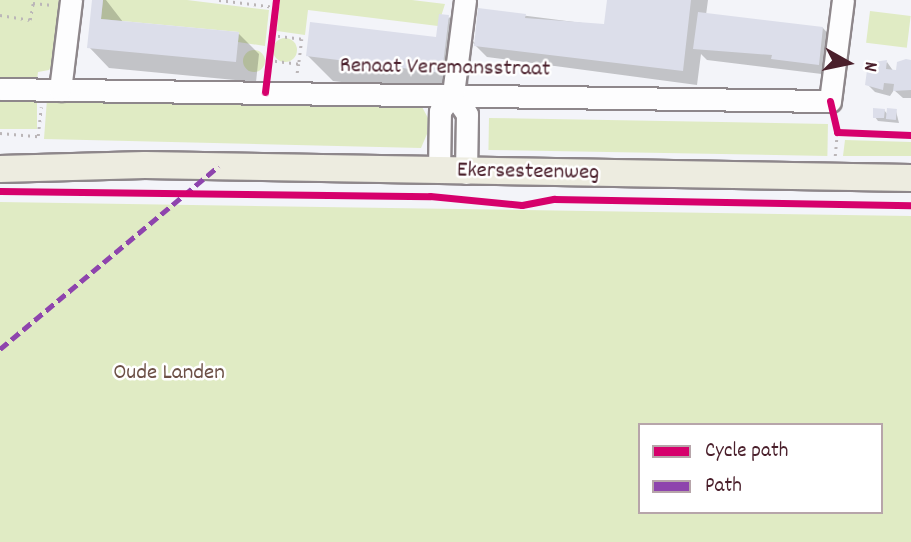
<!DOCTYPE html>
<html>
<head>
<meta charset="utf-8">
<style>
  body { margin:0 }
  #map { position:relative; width:911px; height:542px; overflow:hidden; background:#f3f4f9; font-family:Dekko,sans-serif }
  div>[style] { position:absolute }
  .green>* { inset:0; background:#e0ebc4; transform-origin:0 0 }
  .round { border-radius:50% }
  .shadow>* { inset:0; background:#0003 }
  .building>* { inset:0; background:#dcdeea; transform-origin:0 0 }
  .path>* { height:2.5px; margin-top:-1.25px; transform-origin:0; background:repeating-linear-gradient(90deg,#bbb6b8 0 2px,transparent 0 7px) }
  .roads { filter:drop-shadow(2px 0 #8e878b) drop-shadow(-2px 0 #8e878b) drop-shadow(0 2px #8e878b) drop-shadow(0 -2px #8e878b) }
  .minor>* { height:21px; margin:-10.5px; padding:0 10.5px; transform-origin:10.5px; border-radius:10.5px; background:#fdfdfe }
  .major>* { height:26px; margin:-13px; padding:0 13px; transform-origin:13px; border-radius:13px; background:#edece0 }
  .quiet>* { height:5px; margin-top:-2.5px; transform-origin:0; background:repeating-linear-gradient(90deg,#8e44ad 0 10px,transparent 0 15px) }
  .cycleway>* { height:7px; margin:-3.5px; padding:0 3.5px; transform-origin:3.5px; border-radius:3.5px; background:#d6006c }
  span { translate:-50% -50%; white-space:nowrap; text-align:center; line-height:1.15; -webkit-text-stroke:5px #fff; paint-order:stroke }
  .street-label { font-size:23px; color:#4a1f2b }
  .park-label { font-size:23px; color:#6c5046 }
  .legend { position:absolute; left:638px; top:423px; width:245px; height:91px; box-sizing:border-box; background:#fff; border:2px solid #b7a5aa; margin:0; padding:9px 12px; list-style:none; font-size:21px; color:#4a1f2b }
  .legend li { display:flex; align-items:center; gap:14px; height:35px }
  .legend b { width:35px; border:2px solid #b7a5aa }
  .north { position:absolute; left:813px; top:28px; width:70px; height:70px; -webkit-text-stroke:5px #fff; paint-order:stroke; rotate:99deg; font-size:19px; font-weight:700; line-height:28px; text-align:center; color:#4a1f2b }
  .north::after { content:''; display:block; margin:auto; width:24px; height:32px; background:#4a1f2b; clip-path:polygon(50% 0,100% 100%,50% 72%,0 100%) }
</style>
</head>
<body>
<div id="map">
  <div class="green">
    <i style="clip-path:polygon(0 0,59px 0,52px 64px,49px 70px,38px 72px,37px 80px,0 79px)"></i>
    <i style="clip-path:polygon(103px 0,187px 0,269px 10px,265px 46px,238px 42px,239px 32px,101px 19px)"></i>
    <i style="clip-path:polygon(280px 0,412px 0,445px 4px,438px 26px,308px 10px,305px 35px,277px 31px)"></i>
    <i style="left:870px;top:11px;width:41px;height:32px;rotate:7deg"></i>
    <i class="round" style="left:273px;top:38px;width:24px;height:24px"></i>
    <i class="round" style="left:243px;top:50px;width:22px;height:22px"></i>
    <i style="left:0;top:99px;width:37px;height:30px"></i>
    <i style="clip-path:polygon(47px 99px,421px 105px,428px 118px,427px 134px,421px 148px,44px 139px)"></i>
    <i style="left:489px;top:118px;width:339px;height:32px;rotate:1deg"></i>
    <i style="clip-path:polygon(845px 140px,911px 142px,911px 156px,843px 156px)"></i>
    <i style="clip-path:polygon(evenodd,0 202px,911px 216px,911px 542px,0 542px,0 202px,640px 425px,881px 425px,881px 512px,640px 512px,640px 425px)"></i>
  </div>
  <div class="shadow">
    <i style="clip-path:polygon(94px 0,106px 0,123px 22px,239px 34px,259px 54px,256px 82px,109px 68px,89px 47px)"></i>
    <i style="clip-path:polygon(609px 0,708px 0,706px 15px,823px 28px,834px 40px,830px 75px,707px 60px,701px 54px,697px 85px,487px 57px,473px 43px,467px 97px,333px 81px,308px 56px,438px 39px,449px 17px,476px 44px,480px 10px,606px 26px)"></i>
    <i style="clip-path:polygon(887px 62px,894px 72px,911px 62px,911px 98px,903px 98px,894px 90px,890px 96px,875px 92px,867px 84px)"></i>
    <i style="clip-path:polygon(884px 110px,888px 115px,896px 111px,899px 123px,878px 121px,875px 117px)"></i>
  </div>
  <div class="building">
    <i style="clip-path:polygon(92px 0,103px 0,101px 19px,239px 32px,236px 62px,87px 48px)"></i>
    <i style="clip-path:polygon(607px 0,691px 0,683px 71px,474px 46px,478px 8px,526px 14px,525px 18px,604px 24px)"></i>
    <i style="clip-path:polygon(698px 12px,823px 27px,819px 65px,771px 59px,772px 55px,693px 49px)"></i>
    <i style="clip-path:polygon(439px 14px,449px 15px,442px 73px,306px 56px,310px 22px,436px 37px)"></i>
    <i style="clip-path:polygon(906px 59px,911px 60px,911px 90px,893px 91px,894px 84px,884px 83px,883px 90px,865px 85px,868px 63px,887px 60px,886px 69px,896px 70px,897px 62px)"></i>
    <i style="clip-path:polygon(873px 108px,885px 109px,884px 118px,873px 118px)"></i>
    <i style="left:887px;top:108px;width:10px;height:11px;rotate:6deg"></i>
  </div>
  <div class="path">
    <i style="left:219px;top:0;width:56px;rotate:7.1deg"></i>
    <i style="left:0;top:15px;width:30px;rotate:9deg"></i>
    <i style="left:30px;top:20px;width:17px;rotate:-80deg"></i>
    <i style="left:33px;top:3px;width:20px;rotate:6deg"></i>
    <i style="left:271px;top:35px;width:31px;rotate:7deg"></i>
    <i style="left:302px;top:39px;width:25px;rotate:97deg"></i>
    <i style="left:268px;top:60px;width:31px;rotate:7deg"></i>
    <i style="left:299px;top:64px;width:11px;rotate:100deg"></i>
    <i style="left:0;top:133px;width:38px;rotate:5deg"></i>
    <i style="left:38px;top:136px;width:29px;rotate:-84deg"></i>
    <i style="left:835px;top:156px;width:24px;rotate:-85deg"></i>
  </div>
  <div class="roads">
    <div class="minor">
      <i style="left:0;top:89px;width:830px;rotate:0.83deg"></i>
      <i style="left:830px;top:101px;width:102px;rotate:-82.7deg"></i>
      <i style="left:60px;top:90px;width:91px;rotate:-83deg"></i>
      <i style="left:453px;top:94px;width:24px;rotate:55deg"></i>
      <i style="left:467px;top:114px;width:59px;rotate:91deg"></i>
      <i style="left:439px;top:172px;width:61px;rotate:-89.1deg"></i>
      <i style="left:440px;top:111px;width:21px;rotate:-53deg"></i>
      <i style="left:453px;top:94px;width:95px;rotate:-82.7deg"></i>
    </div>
    <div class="major">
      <i style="left:0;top:169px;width:145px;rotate:-1.6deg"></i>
      <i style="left:145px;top:165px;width:766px;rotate:0.97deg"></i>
    </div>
  </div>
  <div class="quiet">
    <i style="left:0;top:349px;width:285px;rotate:-39.9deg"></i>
  </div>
  <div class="cycleway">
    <i style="left:265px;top:92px;width:93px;rotate:-83.2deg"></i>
    <i style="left:830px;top:101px;width:32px;rotate:77deg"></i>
    <i style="left:837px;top:132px;width:74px;rotate:2.3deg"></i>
    <i style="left:0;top:191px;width:430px;rotate:0.7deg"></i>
    <i style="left:430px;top:196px;width:92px;rotate:5.6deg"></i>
    <i style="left:522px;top:205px;width:33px;rotate:-11deg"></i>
    <i style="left:554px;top:199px;width:357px;rotate:1deg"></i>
  </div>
  <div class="street-label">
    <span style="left:445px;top:69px;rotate:1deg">Renaat Veremansstraat</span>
    <span style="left:528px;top:173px;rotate:1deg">Ekersesteenweg</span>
  </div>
  <div class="park-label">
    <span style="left:169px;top:374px">Oude Landen</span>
  </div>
  <ul class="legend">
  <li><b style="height:9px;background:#d6006c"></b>Cycle path</li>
  <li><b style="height:9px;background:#8e44ad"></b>Path</li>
  </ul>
  <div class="north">N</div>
</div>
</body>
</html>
